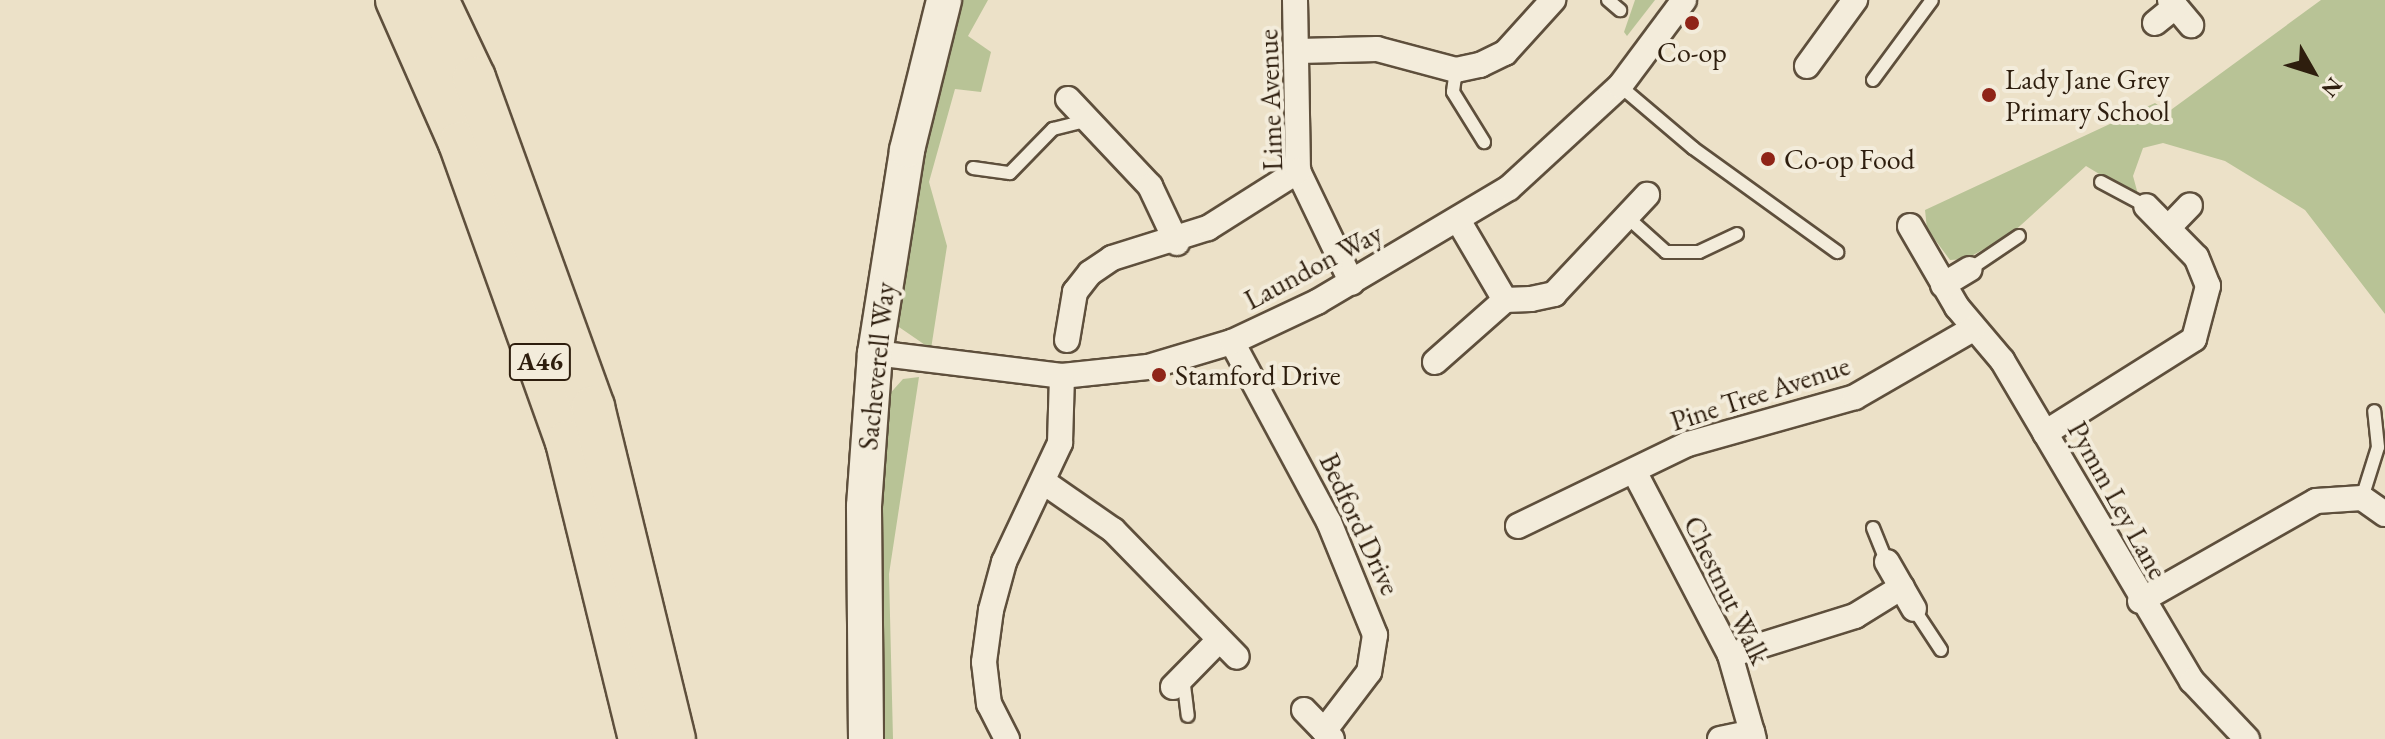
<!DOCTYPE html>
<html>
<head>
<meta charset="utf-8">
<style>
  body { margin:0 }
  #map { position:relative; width:2385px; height:739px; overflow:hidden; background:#ece1c8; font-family:"EB Garamond",serif }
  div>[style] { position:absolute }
  .green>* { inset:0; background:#b8c396 }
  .roads { filter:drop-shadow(2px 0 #5e4f3c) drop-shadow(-2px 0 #5e4f3c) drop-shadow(0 2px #5e4f3c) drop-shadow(0 -2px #5e4f3c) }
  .lane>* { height:12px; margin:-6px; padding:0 6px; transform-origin:6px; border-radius:6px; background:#f3ecdb }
  .street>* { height:24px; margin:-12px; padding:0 12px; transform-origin:12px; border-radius:12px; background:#f3ecdb }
  .secondary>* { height:34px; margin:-17px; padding:0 17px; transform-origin:17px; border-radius:17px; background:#f3ecdb }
  .highway>* { height:42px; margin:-21px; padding:0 21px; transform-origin:21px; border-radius:21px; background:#ece1c8 }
  .dots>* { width:22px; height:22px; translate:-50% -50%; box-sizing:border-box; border:4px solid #f3ecdb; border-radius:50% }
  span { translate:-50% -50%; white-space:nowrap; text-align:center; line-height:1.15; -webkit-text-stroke:8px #f3ecdb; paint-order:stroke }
  .shield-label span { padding:2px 6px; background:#f3ecdb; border:2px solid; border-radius:6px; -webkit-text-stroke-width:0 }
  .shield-label { font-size:26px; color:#2e1e0e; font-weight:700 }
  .poi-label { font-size:28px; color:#2e1e0e }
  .left { translate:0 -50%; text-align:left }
  .street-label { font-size:28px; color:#2e1e0e }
  .north { position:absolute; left:2273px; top:32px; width:80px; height:80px; -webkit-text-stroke:6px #f3ecdb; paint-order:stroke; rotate:129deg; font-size:22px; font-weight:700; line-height:32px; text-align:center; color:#2e1e0e }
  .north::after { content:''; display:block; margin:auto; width:28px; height:36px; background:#2e1e0e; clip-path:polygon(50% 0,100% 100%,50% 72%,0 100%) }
</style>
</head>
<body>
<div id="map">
  <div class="green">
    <i style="clip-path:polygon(956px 0,988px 0,968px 36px,991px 52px,981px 92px,955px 89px,929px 182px,947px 246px,931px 349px,896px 325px,900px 254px)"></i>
    <i style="clip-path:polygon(1635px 0,1655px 0,1627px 36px,1624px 32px)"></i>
    <i style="clip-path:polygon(2321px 0,2385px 0,2385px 314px,2305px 210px,2225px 161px,2163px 143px,2143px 148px,2133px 176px,2139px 198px,2086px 166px,2011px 234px,1966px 259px,1950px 260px,1927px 229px,1925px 210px,2155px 103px,2168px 112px)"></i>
    <i style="clip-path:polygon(919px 377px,889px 574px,893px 739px,876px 739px,886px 398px,903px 379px)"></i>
  </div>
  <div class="roads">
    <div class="lane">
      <i style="left:1608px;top:0;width:16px;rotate:40deg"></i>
      <i style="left:1456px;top:70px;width:22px;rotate:98deg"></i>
      <i style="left:1453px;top:92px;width:59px;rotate:58.2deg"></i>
      <i style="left:1873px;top:80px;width:99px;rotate:-53.6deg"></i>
      <i style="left:1620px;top:86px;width:96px;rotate:40.3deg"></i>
      <i style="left:1693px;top:148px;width:178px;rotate:35.8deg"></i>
      <i style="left:973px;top:168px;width:37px;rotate:8deg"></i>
      <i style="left:1010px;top:173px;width:62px;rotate:-45.7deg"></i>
      <i style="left:1053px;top:129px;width:32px;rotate:-14deg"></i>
      <i style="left:2101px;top:182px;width:51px;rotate:28.1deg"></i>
      <i style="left:1627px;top:217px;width:52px;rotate:41.9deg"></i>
      <i style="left:1666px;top:252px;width:33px"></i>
      <i style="left:1699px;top:252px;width:42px;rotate:-25.3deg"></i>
      <i style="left:1970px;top:269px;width:59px;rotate:-34deg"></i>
      <i style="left:2362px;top:498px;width:53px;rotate:-72.6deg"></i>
      <i style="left:2378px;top:447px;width:36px;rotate:-96deg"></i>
      <i style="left:1873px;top:528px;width:37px;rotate:68deg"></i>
      <i style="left:1914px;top:609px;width:49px;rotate:56.6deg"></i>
      <i style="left:1183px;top:677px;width:39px;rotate:83deg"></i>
    </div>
    <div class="street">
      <i style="left:1295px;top:0;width:171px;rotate:89deg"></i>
      <i style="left:1298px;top:171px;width:124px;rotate:64.3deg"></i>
      <i style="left:2170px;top:0;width:33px;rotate:50deg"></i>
      <i style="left:2155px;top:23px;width:26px;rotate:-39deg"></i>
      <i style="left:1299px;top:51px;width:78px;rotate:-1.5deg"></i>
      <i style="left:1377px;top:49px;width:82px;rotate:14.9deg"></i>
      <i style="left:1456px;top:70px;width:25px;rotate:-12deg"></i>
      <i style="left:1480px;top:65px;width:28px;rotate:-26deg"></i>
      <i style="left:1505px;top:53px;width:72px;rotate:-47.8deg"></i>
      <i style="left:1807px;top:66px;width:82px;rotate:-54deg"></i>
      <i style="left:1068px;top:99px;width:120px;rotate:46.7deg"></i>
      <i style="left:1150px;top:186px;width:63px;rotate:64.7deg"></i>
      <i style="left:1458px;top:220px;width:93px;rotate:59.6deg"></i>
      <i style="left:1505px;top:300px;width:26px;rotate:-2deg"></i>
      <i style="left:1531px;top:299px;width:24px;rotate:-12deg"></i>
      <i style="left:1554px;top:294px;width:136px;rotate:-46.8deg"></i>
      <i style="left:1910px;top:226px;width:94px;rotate:59.9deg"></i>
      <i style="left:1957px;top:307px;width:70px;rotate:49.7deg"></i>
      <i style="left:2002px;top:360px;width:373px;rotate:59.4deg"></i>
      <i style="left:2192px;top:681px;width:80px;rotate:46.5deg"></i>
      <i style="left:2169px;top:227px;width:30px;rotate:-46deg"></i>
      <i style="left:1943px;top:285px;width:31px;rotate:-31deg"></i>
      <i style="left:1067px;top:340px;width:49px;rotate:-80.5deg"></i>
      <i style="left:1075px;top:292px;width:24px;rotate:-52deg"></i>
      <i style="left:1090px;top:273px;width:27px;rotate:-34deg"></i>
      <i style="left:1112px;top:258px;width:101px;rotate:-17.4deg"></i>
      <i style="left:1208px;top:228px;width:107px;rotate:-32.3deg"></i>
      <i style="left:1232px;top:342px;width:204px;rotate:61.7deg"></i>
      <i style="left:1329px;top:522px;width:122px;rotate:67.8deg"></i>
      <i style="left:1375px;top:635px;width:37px;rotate:99deg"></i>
      <i style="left:1369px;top:672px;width:74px;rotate:127.3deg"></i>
      <i style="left:875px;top:353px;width:188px;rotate:7deg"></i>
      <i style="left:1062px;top:376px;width:86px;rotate:-6deg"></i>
      <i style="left:1148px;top:367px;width:88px;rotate:-16.6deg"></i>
      <i style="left:1232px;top:342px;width:94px;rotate:-25.2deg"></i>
      <i style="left:1317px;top:302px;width:223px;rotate:-30.7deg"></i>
      <i style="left:1509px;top:188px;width:151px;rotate:-42.6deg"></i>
      <i style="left:1620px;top:86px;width:107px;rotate:-53.3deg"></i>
      <i style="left:1435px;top:362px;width:94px;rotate:-41.5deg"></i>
      <i style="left:2045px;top:433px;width:176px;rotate:-32.2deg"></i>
      <i style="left:2194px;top:339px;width:55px;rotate:-75.2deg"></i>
      <i style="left:2208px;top:286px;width:31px;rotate:-112deg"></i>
      <i style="left:2196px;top:257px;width:71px;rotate:-134.4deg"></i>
      <i style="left:1634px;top:471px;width:208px;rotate:62.4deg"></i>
      <i style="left:1730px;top:655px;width:87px;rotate:74.1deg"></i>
      <i style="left:1045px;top:483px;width:83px;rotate:34.7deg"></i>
      <i style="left:1113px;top:530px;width:177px;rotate:45.7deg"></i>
      <i style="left:1518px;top:526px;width:189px;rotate:-25.8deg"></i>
      <i style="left:1688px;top:444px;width:173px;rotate:-15.7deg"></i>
      <i style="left:1855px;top:397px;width:136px;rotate:-30deg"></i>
      <i style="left:1887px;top:562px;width:54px;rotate:60.1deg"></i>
      <i style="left:2140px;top:601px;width:202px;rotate:-29.6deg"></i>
      <i style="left:2316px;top:501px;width:46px;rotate:-3.7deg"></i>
      <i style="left:2362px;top:498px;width:28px;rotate:35deg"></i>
      <i style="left:1730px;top:655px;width:131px;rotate:-17.3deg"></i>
      <i style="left:1855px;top:616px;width:55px;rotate:-31.7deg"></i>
      <i style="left:1173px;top:687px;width:66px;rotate:-45.6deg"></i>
      <i style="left:1304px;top:710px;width:40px;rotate:46deg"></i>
      <i style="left:1007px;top:739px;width:39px;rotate:-117deg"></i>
      <i style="left:989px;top:704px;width:42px;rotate:-96.8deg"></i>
      <i style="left:984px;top:662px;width:52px;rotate:-82.3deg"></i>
      <i style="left:991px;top:610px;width:50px;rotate:-74.8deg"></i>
      <i style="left:1004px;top:562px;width:132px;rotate:-64.8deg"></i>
      <i style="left:1060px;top:443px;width:67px;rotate:-88.3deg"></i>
      <i style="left:1720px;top:739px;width:33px;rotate:-12deg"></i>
    </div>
    <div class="secondary">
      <i style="left:866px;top:739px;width:233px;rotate:-90.5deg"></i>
      <i style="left:864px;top:506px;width:153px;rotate:-85.9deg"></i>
      <i style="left:875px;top:353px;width:206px;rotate:-81deg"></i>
      <i style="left:907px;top:150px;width:154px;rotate:-76.1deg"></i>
    </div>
    <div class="highway">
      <i style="left:397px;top:0;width:156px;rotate:66.2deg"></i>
      <i style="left:460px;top:143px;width:318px;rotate:70.3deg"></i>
      <i style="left:567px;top:442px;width:306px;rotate:76.2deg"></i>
      <i style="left:437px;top:0;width:86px;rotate:64.6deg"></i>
      <i style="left:474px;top:78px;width:350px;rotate:70.1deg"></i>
      <i style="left:593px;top:407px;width:342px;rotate:76.3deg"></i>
    </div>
  </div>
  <div class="dots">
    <i style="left:1692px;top:23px;background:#8f2418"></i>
    <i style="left:1989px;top:95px;background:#8f2418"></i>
    <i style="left:1768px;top:159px;background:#8f2418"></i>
    <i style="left:1159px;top:375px;background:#8f2418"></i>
  </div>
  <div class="shield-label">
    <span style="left:540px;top:362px">A46</span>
  </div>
  <div class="poi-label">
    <span style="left:1692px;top:52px">Co-op</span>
    <span class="left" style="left:2005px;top:95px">Lady Jane Grey<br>Primary School</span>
    <span class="left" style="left:1784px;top:159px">Co-op Food</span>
    <span class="left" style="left:1175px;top:375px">Stamford Drive</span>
  </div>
  <div class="street-label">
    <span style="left:1270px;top:100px;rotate:-92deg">Lime Avenue</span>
    <span style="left:1313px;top:266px;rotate:-28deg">Laundon Way</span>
    <span style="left:876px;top:366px;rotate:-84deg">Sacheverell Way</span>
    <span style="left:1760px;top:393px;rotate:-18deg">Pine Tree Avenue</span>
    <span style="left:2118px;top:500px;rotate:61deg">Pymm Ley Lane</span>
    <span style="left:1360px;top:524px;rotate:65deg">Bedford Drive</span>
    <span style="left:1727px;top:590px;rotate:64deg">Chestnut Walk</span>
  </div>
  <div class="north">N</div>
</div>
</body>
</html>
